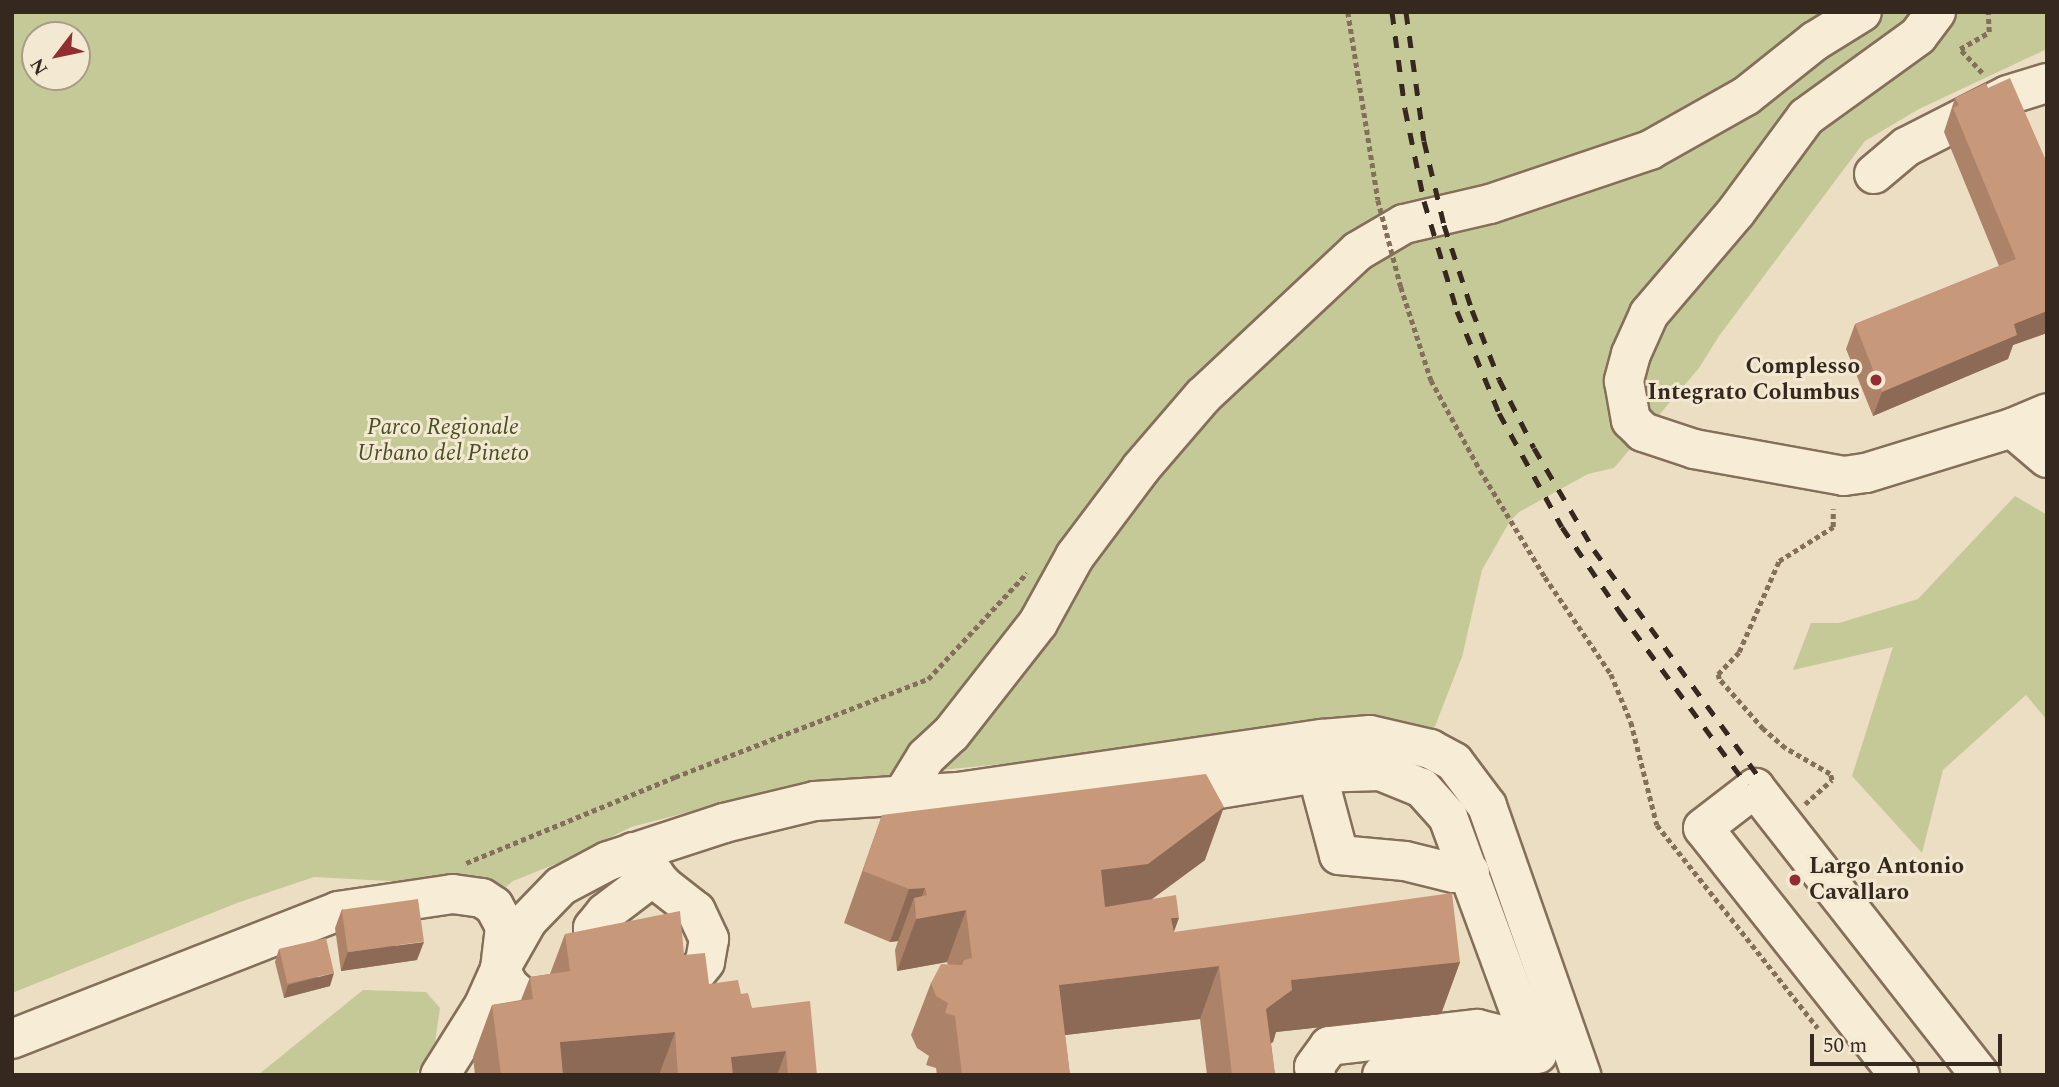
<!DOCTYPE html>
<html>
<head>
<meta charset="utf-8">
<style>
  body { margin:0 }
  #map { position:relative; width:2059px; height:1087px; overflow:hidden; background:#ebdec2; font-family:Spectral,serif }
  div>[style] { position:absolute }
  .green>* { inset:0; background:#c5c997 }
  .path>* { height:4.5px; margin-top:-2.25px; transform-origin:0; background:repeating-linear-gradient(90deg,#846f5a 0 5px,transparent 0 8.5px) }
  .roads { filter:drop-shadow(2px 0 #846f5a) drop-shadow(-2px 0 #846f5a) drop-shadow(0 2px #846f5a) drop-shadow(0 -2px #846f5a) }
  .minor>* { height:38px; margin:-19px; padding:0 19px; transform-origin:19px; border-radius:19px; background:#f7ecd5 }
  .rail>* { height:5px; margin-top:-2.5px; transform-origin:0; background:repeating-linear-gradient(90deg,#35281e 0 12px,transparent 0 24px) }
  .path-bridge>* { height:4.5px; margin-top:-2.25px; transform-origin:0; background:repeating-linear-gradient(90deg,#846f5a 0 5px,transparent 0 8.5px) }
  .wall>* { inset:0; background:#ac8369 }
  .shaded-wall>* { inset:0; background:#8c6a55 }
  .building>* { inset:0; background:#c8987a; transform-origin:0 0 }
  .dots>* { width:19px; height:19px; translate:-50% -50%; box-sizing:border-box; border:4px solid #f3e8d1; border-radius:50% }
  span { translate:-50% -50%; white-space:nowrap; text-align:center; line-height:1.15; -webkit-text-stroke:6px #f3e8d1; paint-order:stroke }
  .poi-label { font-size:23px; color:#35281e; font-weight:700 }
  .right { translate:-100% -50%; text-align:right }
  .left { translate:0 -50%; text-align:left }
  .park-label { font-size:23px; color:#475025; font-style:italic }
  .frame { position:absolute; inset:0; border:14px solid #35281e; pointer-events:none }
  .north { position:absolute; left:21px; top:21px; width:70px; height:70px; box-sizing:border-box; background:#f3e8d1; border:2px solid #a79b89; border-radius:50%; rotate:238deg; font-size:19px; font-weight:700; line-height:28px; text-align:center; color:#35281e }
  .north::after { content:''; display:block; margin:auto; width:24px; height:32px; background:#902e31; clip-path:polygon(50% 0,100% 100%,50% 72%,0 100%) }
  .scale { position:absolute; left:1810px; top:1034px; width:192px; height:32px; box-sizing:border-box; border:4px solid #35281e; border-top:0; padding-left:9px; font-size:21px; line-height:24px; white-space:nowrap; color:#35281e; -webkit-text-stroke:5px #f3e8d1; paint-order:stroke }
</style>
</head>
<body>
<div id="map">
  <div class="green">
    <i style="clip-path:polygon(evenodd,12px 12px,2047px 12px,2047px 49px,1919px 109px,1865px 141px,1719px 336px,1699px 368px,1614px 468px,1588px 474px,1519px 512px,1510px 521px,1482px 570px,1462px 657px,1428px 744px,1303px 735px,930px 771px,905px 782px,781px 788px,631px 827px,563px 861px,513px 881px,499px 893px,389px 881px,314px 877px,237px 903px,12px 993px,12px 12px,35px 35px,77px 35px,77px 77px,35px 77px,35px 35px)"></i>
    <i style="clip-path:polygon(2015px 496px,2047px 515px,2047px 720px,2026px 695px,1943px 770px,1922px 853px,1852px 776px,1893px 647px,1793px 670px,1811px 623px,1839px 623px,1918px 599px)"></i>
    <i style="clip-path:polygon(363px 990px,426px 992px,440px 1008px,435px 1042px,415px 1075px,258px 1075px)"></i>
  </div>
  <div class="path">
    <i style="left:1982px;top:73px;width:33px;rotate:-133deg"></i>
    <i style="left:1960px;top:49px;width:34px;rotate:-30deg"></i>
    <i style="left:1989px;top:32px;width:20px;rotate:-93deg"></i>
    <i style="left:1480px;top:470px;width:125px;rotate:58.7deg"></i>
    <i style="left:1545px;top:577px;width:117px;rotate:55.8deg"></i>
    <i style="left:1611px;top:674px;width:52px;rotate:67.4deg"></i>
    <i style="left:1631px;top:722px;width:106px;rotate:75.8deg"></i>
    <i style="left:1657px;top:825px;width:259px;rotate:51.6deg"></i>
    <i style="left:1805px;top:804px;width:36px;rotate:-42deg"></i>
    <i style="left:1832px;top:780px;width:6px;rotate:-108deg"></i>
    <i style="left:1830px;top:774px;width:52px;rotate:-150deg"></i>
    <i style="left:1785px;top:748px;width:29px;rotate:-139deg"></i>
    <i style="left:1763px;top:729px;width:67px;rotate:-131.3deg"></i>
    <i style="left:1719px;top:679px;width:5px;rotate:-101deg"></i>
    <i style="left:1718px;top:674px;width:30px;rotate:-46deg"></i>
    <i style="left:1739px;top:652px;width:99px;rotate:-66.3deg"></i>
    <i style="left:1779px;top:561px;width:64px;rotate:-32.2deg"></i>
    <i style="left:1833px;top:527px;width:18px;rotate:-90deg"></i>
    <i style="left:466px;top:863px;width:226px;rotate:-22.4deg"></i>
    <i style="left:675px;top:777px;width:271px;rotate:-21.2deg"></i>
    <i style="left:928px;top:679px;width:145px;rotate:-47deg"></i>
  </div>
  <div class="roads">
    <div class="minor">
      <i style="left:1936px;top:12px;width:30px;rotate:127deg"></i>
      <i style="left:1918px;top:36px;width:138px;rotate:144.1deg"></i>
      <i style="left:1806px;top:117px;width:118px;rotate:126.4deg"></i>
      <i style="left:1736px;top:212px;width:134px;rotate:130.5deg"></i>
      <i style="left:1649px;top:314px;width:44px;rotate:114.2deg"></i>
      <i style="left:1631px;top:354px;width:28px;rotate:105deg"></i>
      <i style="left:1624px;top:381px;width:40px;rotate:80deg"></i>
      <i style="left:1631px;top:420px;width:17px;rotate:45deg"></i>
      <i style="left:1643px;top:432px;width:54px;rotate:18.4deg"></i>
      <i style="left:1694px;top:449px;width:152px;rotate:10.2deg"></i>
      <i style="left:1844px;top:476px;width:22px;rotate:-8deg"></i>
      <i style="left:1866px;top:473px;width:153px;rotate:-17.1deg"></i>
      <i style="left:2012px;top:428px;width:38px;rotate:-23deg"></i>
      <i style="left:1874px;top:174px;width:42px;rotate:-40.2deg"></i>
      <i style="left:1906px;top:147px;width:114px;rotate:-27deg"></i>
      <i style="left:2008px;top:95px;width:41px;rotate:-17.1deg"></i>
      <i style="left:2012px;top:428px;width:46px;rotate:40.6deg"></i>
      <i style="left:1317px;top:773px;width:85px;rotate:75deg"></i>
      <i style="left:1339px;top:855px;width:66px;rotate:5.2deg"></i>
      <i style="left:1405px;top:861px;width:50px;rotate:13.8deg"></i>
      <i style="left:1454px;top:873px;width:16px;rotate:-4deg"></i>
      <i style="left:1219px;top:789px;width:99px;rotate:-9.3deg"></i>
      <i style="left:1317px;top:773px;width:63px;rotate:-1.8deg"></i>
      <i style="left:1380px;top:771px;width:45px;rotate:22deg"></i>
      <i style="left:1422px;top:788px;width:39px;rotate:48deg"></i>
      <i style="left:1448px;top:817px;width:211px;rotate:69.8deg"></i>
      <i style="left:1521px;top:1015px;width:8px;rotate:90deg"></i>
      <i style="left:1521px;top:1023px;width:18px;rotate:128deg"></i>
      <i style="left:902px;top:796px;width:46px;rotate:-58.4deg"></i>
      <i style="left:926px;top:757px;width:34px;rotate:-43deg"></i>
      <i style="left:951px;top:734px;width:141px;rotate:-51.9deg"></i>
      <i style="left:1038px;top:623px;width:77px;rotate:-61.1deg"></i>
      <i style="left:1075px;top:556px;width:110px;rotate:-53.1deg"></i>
      <i style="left:1141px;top:468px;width:95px;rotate:-49.3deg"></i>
      <i style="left:1203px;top:396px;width:212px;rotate:-43.1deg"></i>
      <i style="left:1358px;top:251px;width:53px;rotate:-30.4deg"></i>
      <i style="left:1404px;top:224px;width:88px;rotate:-13.1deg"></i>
      <i style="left:1490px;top:204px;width:169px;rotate:-18.6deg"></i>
      <i style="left:1650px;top:150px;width:110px;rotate:-29.4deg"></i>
      <i style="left:1746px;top:96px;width:88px;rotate:-38.6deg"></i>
      <i style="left:1815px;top:41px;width:55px;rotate:-31.7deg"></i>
      <i style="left:633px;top:852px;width:47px;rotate:47.6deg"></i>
      <i style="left:665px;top:887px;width:39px;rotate:38deg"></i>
      <i style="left:696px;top:911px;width:31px;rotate:65deg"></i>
      <i style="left:709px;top:939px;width:23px;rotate:100deg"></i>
      <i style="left:705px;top:962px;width:22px;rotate:129deg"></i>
      <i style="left:691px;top:979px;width:25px;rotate:153deg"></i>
      <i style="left:593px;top:975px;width:47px;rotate:-90deg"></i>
      <i style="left:593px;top:928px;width:19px;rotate:-51deg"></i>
      <i style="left:605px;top:913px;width:63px;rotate:-37.2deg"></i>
      <i style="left:12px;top:1039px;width:350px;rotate:-21.4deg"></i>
      <i style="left:338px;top:911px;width:116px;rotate:-8.4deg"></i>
      <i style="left:453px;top:894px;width:29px;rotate:8deg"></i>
      <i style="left:482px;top:898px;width:14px;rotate:34deg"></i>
      <i style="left:494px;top:906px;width:24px;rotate:62deg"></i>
      <i style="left:505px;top:927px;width:42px;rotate:96.8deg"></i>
      <i style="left:500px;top:969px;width:19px;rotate:62deg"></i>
      <i style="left:509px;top:986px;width:20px;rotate:41deg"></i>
      <i style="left:524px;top:999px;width:27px;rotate:22deg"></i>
      <i style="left:440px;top:1075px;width:83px;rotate:-57.8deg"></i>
      <i style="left:484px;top:1005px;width:39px;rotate:-66deg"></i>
      <i style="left:500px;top:969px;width:56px;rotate:-60.3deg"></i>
      <i style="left:528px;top:920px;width:47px;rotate:-45.9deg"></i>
      <i style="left:561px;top:886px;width:53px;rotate:-28deg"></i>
      <i style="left:608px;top:861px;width:122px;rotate:-18.1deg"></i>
      <i style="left:724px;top:823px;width:94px;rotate:-13.6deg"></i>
      <i style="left:815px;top:801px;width:143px;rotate:-3.6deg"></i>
      <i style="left:958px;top:792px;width:368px;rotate:-8.3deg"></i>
      <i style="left:1322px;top:739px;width:48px;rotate:-4.8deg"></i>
      <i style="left:1370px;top:735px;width:62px;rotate:13.1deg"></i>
      <i style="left:1430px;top:749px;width:27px;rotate:28deg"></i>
      <i style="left:1454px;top:762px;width:55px;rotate:53.1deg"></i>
      <i style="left:1487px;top:806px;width:285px;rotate:70.7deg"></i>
      <i style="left:1316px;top:1075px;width:8px;rotate:-104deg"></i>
      <i style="left:1314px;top:1067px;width:26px;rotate:-54deg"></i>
      <i style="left:1329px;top:1046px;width:149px;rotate:-6.6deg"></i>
      <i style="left:1477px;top:1029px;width:34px;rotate:14deg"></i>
      <i style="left:1510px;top:1037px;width:18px"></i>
      <i style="left:1528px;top:1037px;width:9px;rotate:-36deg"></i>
      <i style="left:1382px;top:1075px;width:157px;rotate:-7.7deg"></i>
      <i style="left:1899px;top:1075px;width:315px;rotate:-128.4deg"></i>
      <i style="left:1703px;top:828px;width:66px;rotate:-37.6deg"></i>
      <i style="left:1755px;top:788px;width:365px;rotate:51.9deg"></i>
    </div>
  </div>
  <div class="rail">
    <i style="left:1392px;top:12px;width:98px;rotate:82.4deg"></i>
    <i style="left:1405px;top:109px;width:94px;rotate:78.3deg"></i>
    <i style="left:1424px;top:201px;width:115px;rotate:73.3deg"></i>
    <i style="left:1457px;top:311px;width:110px;rotate:67.6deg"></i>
    <i style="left:1499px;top:413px;width:130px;rotate:61.1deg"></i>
    <i style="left:1562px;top:527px;width:102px;rotate:55.8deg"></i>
    <i style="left:1619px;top:611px;width:216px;rotate:53.7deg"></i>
    <i style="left:1406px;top:12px;width:130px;rotate:82.1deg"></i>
    <i style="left:1424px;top:141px;width:86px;rotate:76.6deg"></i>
    <i style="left:1444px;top:225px;width:89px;rotate:71.8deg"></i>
    <i style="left:1472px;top:310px;width:74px;rotate:68.6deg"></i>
    <i style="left:1499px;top:379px;width:77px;rotate:63.1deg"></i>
    <i style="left:1534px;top:448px;width:118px;rotate:59.5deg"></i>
    <i style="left:1594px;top:550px;width:279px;rotate:54deg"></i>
  </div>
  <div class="path-bridge">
    <i style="left:1348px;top:12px;width:190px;rotate:80.9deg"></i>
    <i style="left:1378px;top:200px;width:90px;rotate:75.2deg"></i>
    <i style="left:1401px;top:287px;width:98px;rotate:72.1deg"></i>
    <i style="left:1431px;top:380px;width:102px;rotate:61.4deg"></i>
  </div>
  <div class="wall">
    <i style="clip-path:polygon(1988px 88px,2047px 163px,2047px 333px,2013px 345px,2008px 359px,1873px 416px,1846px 349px,1855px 324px,1999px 266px,1944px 132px,1955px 98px)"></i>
    <i style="clip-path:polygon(882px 815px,1205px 860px,1152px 899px,1174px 932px,1460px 962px,1441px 1014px,1276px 1032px,1273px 1042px,1271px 1043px,1275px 1075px,1207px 1075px,1200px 1019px,1065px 1035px,1070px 1075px,937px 1075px,936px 1068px,926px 1065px,929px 1056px,917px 1048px,911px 1035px,931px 983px,948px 965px,947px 962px,897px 971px,895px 950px,898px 941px,890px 942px,844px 923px)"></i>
    <i style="clip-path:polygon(342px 909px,417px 960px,341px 971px,335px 928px)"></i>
    <i style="clip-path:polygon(565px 934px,684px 955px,709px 984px,741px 994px,752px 1008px,817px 1075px,475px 1075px,473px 1057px,492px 1005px,521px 1000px,530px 977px,550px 974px)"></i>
    <i style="clip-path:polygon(279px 949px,330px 986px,284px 998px,275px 962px)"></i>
  </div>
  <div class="shaded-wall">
    <i style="clip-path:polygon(2047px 311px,2047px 333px,2013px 345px,2008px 359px,1873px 416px,1882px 392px,2014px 324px)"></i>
    <i style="clip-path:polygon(1224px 807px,1205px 860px,1129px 916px,1082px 922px,1101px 870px)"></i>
    <i style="clip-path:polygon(925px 888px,915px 915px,914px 898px,898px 941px,890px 942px,909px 889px)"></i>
    <i style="clip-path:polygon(966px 910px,947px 962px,897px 971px,916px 919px)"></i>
    <i style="clip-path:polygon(1171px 918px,1179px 918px,1160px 970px)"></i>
    <i style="clip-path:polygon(424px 942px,417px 960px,341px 971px,348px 952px)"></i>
    <i style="clip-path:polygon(1460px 962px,1441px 1014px,1276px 1032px,1273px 1042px,1247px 1061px,1266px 1009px,1291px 980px)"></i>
    <i style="clip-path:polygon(1219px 966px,1200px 1019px,1040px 1038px,1059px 985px)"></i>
    <i style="clip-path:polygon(334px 973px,330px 986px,284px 998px,288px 985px)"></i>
    <i style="clip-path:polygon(675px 1032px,659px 1075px,548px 1075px,560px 1042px)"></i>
    <i style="clip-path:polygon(786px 1051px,777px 1075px,725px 1075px,731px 1057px)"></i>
  </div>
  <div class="building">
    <i style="clip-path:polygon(2010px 78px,2047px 163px,2047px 311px,2014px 324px,2017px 335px,1882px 392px,1855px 324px,2016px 259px,1953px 108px,1959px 105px,1955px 98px,1986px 83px,1988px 88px)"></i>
    <i style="clip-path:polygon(1206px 774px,1224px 807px,1148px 864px,1101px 870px,1105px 907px,1176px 895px,1179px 918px,1171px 918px,1174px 932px,1452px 893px,1460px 962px,1291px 980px,1292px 990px,1266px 1009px,1275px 1075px,1232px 1075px,1219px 966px,1059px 985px,1070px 1075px,962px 1075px,955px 1016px,945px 1013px,948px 1003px,936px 996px,931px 983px,941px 964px,962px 965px,964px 960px,972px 958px,966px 910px,916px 919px,914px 898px,927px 895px,925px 888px,909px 889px,863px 871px,882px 815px)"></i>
    <i style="left:418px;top:899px;width:43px;height:77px;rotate:82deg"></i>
    <i style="clip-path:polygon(680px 911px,684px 955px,705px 953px,709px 984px,738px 980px,741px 994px,748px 993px,752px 1008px,810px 1001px,817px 1075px,788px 1075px,786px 1051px,731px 1057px,733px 1075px,678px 1075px,675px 1032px,560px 1042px,563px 1075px,501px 1075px,492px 1005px,533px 999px,530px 977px,570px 971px,565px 934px)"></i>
    <i style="left:326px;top:938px;width:36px;height:48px;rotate:77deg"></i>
  </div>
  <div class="dots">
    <i style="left:1876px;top:380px;background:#902e31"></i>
    <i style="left:1795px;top:880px;background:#902e31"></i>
  </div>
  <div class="poi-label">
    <span class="right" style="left:1860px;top:380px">Complesso<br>Integrato Columbus</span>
    <span class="left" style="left:1809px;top:880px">Largo Antonio<br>Cavallaro</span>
  </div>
  <div class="park-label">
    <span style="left:443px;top:441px">Parco Regionale<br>Urbano del Pineto</span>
  </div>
  <div class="frame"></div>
  <div class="north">N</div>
  <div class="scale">50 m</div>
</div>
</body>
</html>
